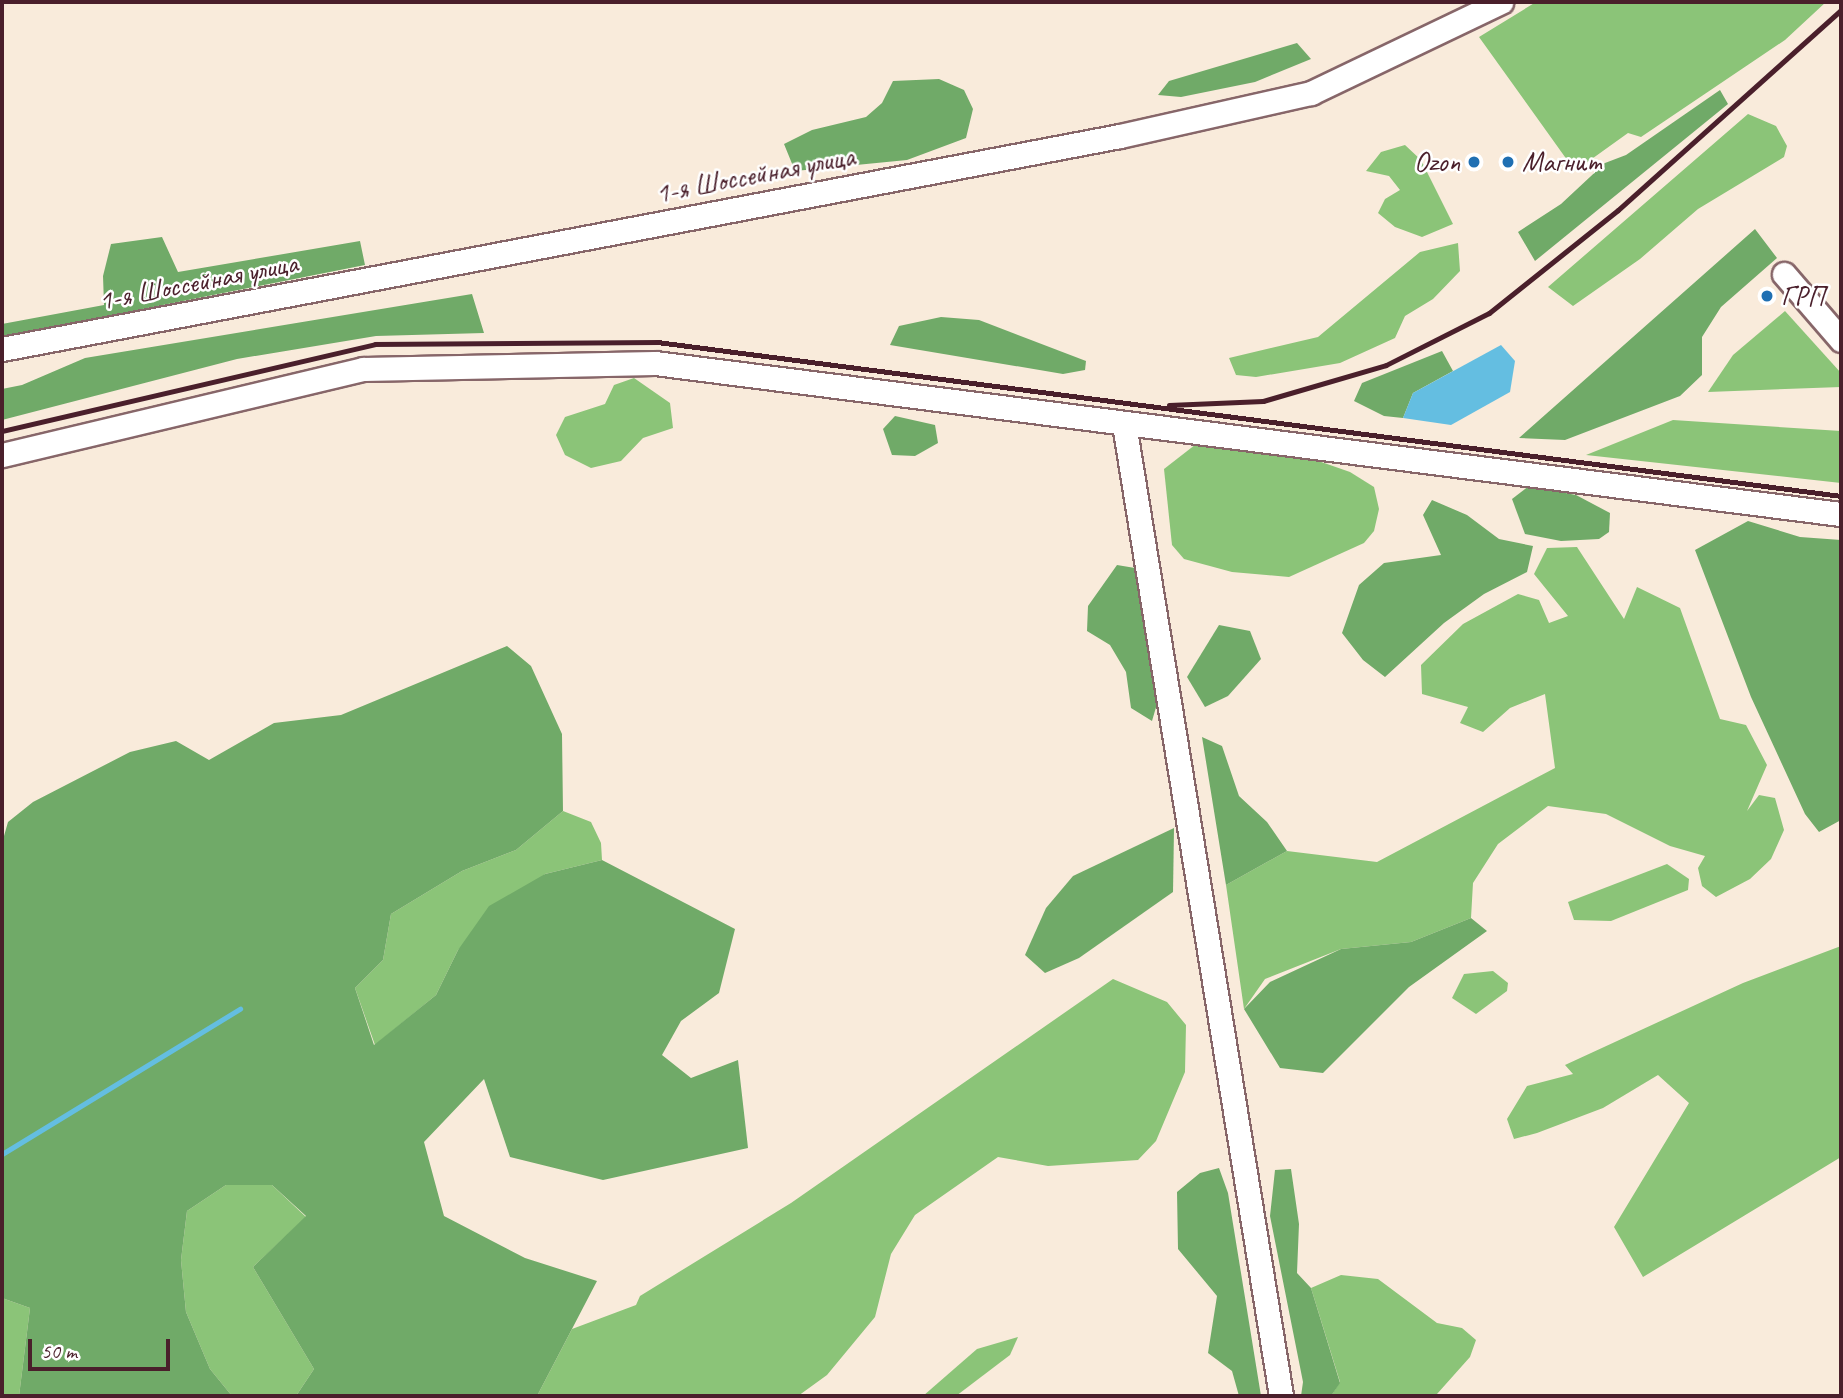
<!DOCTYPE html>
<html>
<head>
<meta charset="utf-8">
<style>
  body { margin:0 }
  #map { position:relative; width:1843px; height:1398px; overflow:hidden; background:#f9ebdb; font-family:Caveat,sans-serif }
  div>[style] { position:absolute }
  .green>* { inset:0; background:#8bc478 }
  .forest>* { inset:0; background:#70aa68 }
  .water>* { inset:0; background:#64bee1 }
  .stream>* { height:5px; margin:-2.5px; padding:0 2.5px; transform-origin:2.5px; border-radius:2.5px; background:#64bee1 }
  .roads { filter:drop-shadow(2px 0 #876669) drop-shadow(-2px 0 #876669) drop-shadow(0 2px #876669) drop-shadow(0 -2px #876669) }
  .minor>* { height:23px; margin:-11.5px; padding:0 11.5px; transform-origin:11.5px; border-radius:11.5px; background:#fff }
  .rail>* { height:5px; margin:-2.5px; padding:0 2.5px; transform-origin:2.5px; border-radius:2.5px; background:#4a1f2b }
  .dots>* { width:19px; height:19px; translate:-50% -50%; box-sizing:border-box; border:4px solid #fff; border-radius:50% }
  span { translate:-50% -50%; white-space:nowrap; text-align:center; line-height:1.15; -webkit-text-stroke:5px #fff; paint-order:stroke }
  .poi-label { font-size:28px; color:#4a1f2b }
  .right { translate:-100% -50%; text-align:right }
  .left { translate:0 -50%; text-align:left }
  .street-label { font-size:28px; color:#4a1f2b }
  .frame { position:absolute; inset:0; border:4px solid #4a1f2b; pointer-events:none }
  .scale { position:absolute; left:28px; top:1339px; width:142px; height:32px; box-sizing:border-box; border:4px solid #4a1f2b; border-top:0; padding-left:9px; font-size:21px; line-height:24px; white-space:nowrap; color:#4a1f2b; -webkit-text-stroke:5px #fff; paint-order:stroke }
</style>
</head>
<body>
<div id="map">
  <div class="green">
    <i style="clip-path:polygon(1536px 2px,1826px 2px,1785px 40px,1641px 137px,1628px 133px,1575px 171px,1479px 37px)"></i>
    <i style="clip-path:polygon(1748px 114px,1776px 126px,1787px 146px,1784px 157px,1698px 209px,1640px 259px,1573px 306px,1548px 287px)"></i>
    <i style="clip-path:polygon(1405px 145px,1421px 160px,1453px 224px,1422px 237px,1395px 227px,1378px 213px,1385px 199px,1400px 190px,1389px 176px,1366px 171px,1381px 152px)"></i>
    <i style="clip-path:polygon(1458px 243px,1460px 271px,1433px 299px,1405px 316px,1395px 338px,1340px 363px,1256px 377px,1236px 375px,1229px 358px,1318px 337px,1420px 252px)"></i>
    <i style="clip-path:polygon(1785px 311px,1841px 373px,1841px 387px,1708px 392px,1733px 355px)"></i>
    <i style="clip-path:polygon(634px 378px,670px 403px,673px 428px,643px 438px,621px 461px,591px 468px,565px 455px,556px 435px,565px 417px,605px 404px,614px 385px)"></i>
    <i style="clip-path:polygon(1673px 420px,1841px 431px,1841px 483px,1586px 455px)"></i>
    <i style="clip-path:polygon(1200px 441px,1307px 457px,1350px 472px,1374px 487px,1379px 509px,1374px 531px,1364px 543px,1289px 577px,1232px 572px,1184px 559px,1172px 545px,1164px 469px)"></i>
    <i style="clip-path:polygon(1577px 547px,1624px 619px,1637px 587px,1680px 608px,1720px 719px,1746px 725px,1767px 765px,1747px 811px,1759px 795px,1775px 798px,1784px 830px,1771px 859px,1750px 879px,1716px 897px,1702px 886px,1698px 868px,1705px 856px,1670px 846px,1606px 814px,1548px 806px,1498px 844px,1473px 883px,1471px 918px,1411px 942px,1341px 949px,1265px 979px,1244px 1009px,1226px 885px,1287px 851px,1377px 862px,1555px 768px,1545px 694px,1510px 708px,1483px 732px,1460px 723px,1468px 707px,1422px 694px,1421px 665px,1463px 624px,1518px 594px,1539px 600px,1549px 623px,1568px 616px,1534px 574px,1547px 548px)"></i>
    <i style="clip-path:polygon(563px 811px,591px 822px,601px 843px,602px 860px,545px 874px,458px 950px,436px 995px,375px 1045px,355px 988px,383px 960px,391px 914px,462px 871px,516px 850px)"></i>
    <i style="clip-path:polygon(1667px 864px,1689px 879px,1688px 890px,1611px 921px,1574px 920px,1568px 902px)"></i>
    <i style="clip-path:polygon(1841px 946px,1841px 1157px,1643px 1277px,1614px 1227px,1689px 1103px,1658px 1075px,1603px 1108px,1537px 1133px,1514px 1139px,1507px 1119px,1527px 1086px,1573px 1074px,1565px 1065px,1743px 983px)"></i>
    <i style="clip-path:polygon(1493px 971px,1508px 983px,1507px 991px,1476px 1014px,1452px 998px,1464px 974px)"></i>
    <i style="clip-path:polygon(1113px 979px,1167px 1002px,1186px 1025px,1185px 1072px,1156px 1141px,1138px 1160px,1048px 1166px,998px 1157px,915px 1215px,891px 1254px,875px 1317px,827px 1375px,798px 1396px,537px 1396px,572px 1329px,636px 1305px,640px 1296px,791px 1203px)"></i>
    <i style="clip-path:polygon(226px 1185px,272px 1185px,306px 1217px,253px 1267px,314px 1369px,296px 1396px,232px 1396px,210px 1369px,186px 1312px,181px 1260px,187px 1211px)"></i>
    <i style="clip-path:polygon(1341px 1275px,1378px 1279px,1437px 1323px,1462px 1328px,1476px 1340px,1470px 1357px,1437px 1394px,1331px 1396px,1340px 1382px,1311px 1288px)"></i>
    <i style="clip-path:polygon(2px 1298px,30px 1308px,19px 1396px,2px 1396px)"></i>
    <i style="clip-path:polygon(1018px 1337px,1010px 1355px,956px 1396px,923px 1396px,977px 1349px)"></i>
  </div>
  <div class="forest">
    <i style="clip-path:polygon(1297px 43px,1311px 59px,1255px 82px,1181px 97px,1158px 95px,1169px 81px)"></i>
    <i style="clip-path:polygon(939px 79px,964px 90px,973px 109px,966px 138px,907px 160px,795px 171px,784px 144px,812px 130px,866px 117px,882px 103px,893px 81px)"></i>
    <i style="clip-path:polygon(1720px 90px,1728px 104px,1535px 261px,1518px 232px,1561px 204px,1605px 163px,1626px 155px)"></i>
    <i style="clip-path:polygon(1755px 229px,1777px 258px,1721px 307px,1702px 337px,1702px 375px,1680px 396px,1565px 440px,1519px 438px)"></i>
    <i style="clip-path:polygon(162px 237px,178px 272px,360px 241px,365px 265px,2px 337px,2px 324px,104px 305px,103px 276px,111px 244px)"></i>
    <i style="clip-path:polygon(472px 294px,484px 333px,376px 336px,237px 359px,2px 420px,2px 389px,22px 385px,85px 358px)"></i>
    <i style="clip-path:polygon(941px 317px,979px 320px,1086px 361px,1085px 370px,1063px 374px,890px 345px,899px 326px)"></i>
    <i style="clip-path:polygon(1442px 351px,1453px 371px,1413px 393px,1403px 418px,1384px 416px,1354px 401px,1362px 383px)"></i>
    <i style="clip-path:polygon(895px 416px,935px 425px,938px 443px,915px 456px,892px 455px,883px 429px)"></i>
    <i style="clip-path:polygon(1529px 486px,1576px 495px,1610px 513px,1609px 532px,1599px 539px,1561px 541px,1525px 534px,1512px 499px)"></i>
    <i style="clip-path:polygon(1432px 500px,1467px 515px,1499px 539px,1533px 546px,1527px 572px,1484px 594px,1444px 623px,1385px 677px,1363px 660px,1342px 633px,1359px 585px,1384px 563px,1441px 555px,1423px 515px)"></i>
    <i style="clip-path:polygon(1748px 521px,1800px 537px,1841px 540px,1841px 820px,1819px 832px,1805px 814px,1751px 697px,1695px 550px)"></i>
    <i style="clip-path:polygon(1117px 565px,1135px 568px,1145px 589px,1159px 697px,1152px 721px,1131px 708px,1126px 672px,1110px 645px,1087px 631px,1088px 606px)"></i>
    <i style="clip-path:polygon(1219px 625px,1250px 631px,1261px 659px,1228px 696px,1205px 707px,1187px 677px)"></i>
    <i style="clip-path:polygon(507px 646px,531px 666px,562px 734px,563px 811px,516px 850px,462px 871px,391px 914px,383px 960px,355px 988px,374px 1045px,436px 995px,458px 950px,489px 906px,545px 874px,602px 860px,735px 929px,719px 993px,681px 1021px,662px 1055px,691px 1078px,738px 1060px,748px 1148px,603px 1180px,510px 1157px,484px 1079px,424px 1142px,444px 1216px,525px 1258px,597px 1281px,537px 1396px,296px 1396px,314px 1369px,253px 1267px,306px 1216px,272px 1185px,226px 1185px,187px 1211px,181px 1260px,186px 1312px,210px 1369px,232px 1396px,19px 1396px,30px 1308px,2px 1298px,2px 843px,8px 822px,33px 802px,130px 752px,176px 741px,209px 760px,274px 723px,341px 715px)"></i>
    <i style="clip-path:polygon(1202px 737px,1222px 746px,1239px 796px,1267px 822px,1287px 851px,1226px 885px)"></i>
    <i style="clip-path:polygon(1174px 828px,1173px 892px,1079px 958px,1045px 973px,1025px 955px,1046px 908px,1073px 876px)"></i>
    <i style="clip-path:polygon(1471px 918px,1487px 931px,1409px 987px,1323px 1073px,1280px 1068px,1244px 1009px,1270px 982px,1341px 949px,1411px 942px)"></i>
    <i style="clip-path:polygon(1219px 1168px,1228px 1193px,1261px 1396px,1239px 1396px,1232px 1371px,1208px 1353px,1217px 1296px,1178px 1249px,1177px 1192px,1200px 1173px)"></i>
    <i style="clip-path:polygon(1291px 1169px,1299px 1224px,1297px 1273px,1311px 1288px,1340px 1383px,1331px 1396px,1301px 1396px,1303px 1382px,1270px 1216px,1275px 1170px)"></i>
  </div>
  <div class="water">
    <i style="clip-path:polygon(1501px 345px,1515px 361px,1510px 392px,1451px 425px,1403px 418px,1413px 393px)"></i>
  </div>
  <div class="stream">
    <i style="left:2px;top:1154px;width:279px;rotate:-31.4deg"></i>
  </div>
  <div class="roads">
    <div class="minor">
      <i style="left:1784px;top:274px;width:87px;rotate:49.2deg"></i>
      <i style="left:2px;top:349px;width:1138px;rotate:-10.79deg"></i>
      <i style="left:1120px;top:136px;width:196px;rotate:-12.7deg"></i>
      <i style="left:1311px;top:93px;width:211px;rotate:-25.6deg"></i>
      <i style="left:1124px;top:424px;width:985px;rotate:80.82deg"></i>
      <i style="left:2px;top:455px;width:371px;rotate:-13.4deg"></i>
      <i style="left:363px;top:369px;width:292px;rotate:-1.2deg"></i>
      <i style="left:655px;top:363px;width:1196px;rotate:7.26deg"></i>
    </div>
  </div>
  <div class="rail">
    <i style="left:1169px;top:405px;width:94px;rotate:-2.4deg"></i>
    <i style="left:1263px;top:401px;width:128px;rotate:-16.3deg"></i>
    <i style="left:1386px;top:365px;width:115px;rotate:-26.8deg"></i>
    <i style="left:1489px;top:313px;width:165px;rotate:-38.6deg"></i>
    <i style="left:1618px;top:210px;width:300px;rotate:-41.9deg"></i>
    <i style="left:2px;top:431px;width:383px;rotate:-13.1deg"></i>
    <i style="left:375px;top:344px;width:282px;rotate:-0.4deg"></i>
    <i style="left:657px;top:342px;width:1194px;rotate:7.41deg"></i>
  </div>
  <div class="dots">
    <i style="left:1474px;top:162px;background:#1f6fb2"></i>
    <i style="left:1508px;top:162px;background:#1f6fb2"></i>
    <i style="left:1767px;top:296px;background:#1f6fb2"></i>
  </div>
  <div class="poi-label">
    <span class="right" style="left:1460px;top:162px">Ozon</span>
    <span class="left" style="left:1522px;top:162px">Магнит</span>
    <span class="left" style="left:1781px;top:296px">ГРП</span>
  </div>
  <div class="street-label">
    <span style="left:755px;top:175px;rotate:-11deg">1-я Шоссейная улица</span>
    <span style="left:198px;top:282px;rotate:-11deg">1-я Шоссейная улица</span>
  </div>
  <div class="frame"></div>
  <div class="scale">50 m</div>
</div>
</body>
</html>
